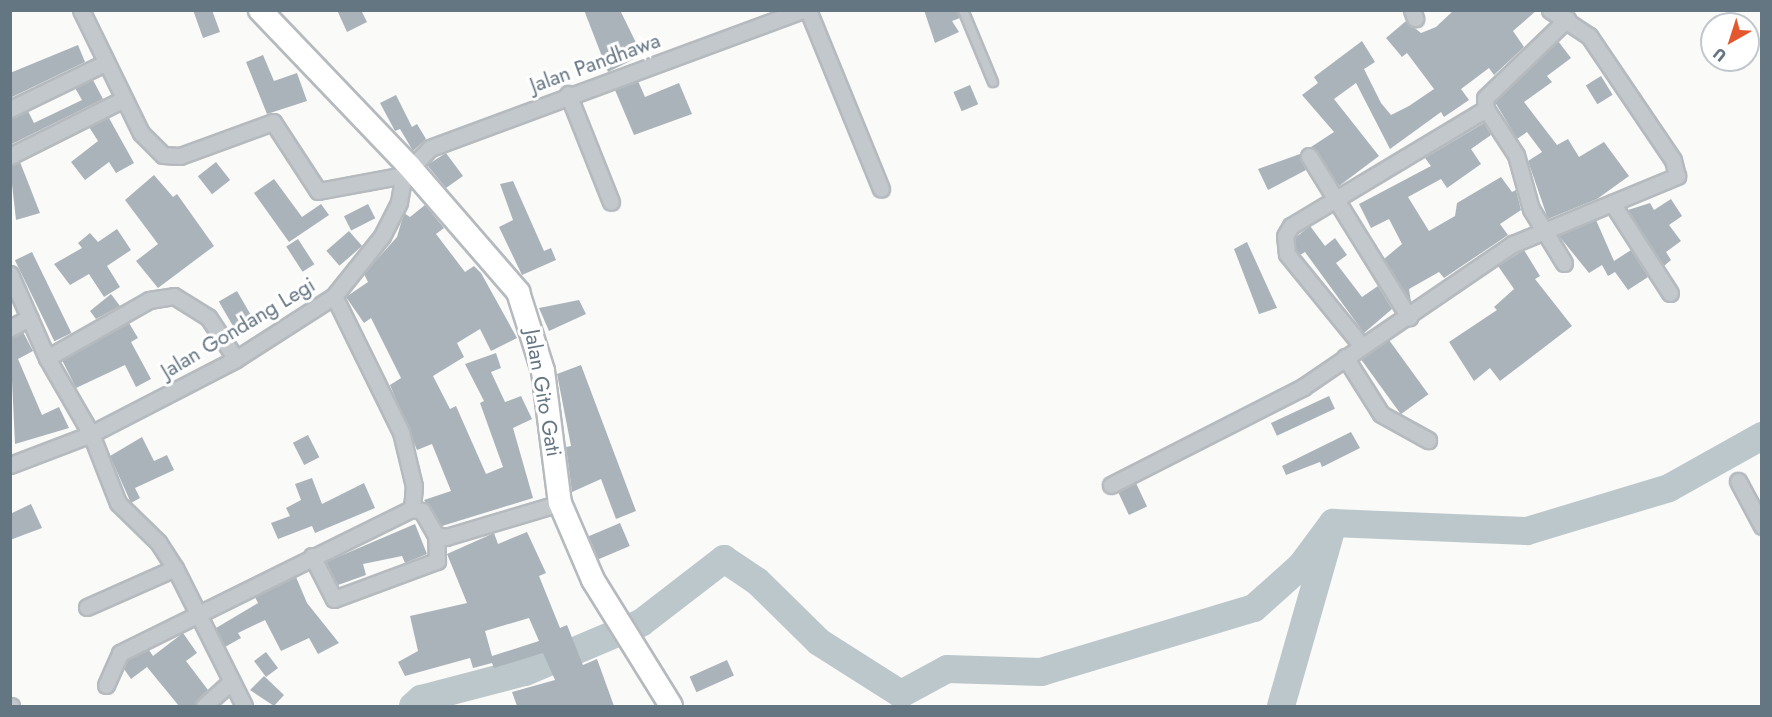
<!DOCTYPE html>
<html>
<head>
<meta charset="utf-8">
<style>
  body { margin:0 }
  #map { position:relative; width:1772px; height:717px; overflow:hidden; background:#fafaf8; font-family:Jost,sans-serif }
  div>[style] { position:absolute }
  .river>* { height:28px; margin:-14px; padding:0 14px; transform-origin:14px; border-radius:14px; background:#bbc7cb }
  .building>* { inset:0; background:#aab3b9; transform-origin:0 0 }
  .roads { filter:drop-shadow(2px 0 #b5babe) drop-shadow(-2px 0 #b5babe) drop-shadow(0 2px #b5babe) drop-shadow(0 -2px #b5babe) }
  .service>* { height:8px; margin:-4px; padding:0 4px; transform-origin:4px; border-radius:4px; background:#c3c8cc }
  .minor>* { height:15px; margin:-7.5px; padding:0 7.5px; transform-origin:7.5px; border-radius:7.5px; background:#c3c8cc }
  .primary>* { height:22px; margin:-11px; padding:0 11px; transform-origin:11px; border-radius:11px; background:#fff }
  span { translate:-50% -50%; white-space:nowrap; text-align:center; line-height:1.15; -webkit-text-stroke:6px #fff; paint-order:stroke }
  .street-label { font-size:21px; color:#657683 }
  .frame { position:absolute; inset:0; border:12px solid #657683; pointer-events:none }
  .north { position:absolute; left:1700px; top:12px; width:60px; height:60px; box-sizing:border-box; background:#fff; border:2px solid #c1c8cd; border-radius:50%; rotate:219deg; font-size:16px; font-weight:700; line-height:24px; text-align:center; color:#657683 }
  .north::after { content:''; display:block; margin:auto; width:21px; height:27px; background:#e4572e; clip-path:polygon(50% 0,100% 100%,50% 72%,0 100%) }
</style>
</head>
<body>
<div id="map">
  <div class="river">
    <i style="left:413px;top:706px;width:11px;rotate:-41deg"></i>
    <i style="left:421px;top:699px;width:107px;rotate:-14.6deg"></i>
    <i style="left:525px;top:672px;width:126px;rotate:-22.9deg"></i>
    <i style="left:641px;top:623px;width:105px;rotate:-37.6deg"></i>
    <i style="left:724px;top:559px;width:40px;rotate:34deg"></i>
    <i style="left:757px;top:581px;width:87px;rotate:44.5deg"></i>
    <i style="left:819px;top:642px;width:97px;rotate:32.4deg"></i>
    <i style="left:901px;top:694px;width:52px;rotate:-28.5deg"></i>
    <i style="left:947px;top:669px;width:94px;rotate:1.8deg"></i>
    <i style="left:1041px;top:672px;width:222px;rotate:-16.7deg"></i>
    <i style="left:1254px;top:608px;width:63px;rotate:-41.8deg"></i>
    <i style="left:1301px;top:566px;width:54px;rotate:-53.3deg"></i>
    <i style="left:1281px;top:706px;width:190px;rotate:-74.1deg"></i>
    <i style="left:1333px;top:523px;width:194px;rotate:2.4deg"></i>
    <i style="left:1527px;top:531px;width:148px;rotate:-16.8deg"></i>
    <i style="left:1669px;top:488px;width:107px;rotate:-29.2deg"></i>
  </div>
  <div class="building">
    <i style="clip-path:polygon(193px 10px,212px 10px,220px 32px,203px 38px)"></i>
    <i style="clip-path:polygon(337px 10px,361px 10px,367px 22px,347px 32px)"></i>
    <i style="clip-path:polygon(584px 10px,620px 10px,642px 55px,608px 72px)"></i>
    <i style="clip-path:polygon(924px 10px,957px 10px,960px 18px,952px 21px,959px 32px,935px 43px)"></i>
    <i style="clip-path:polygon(1454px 10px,1537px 10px,1513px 31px,1524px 47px,1494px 75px,1489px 68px,1461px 89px,1469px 100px,1444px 117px,1441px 112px,1390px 149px,1356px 83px,1334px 99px,1379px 156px,1339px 186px,1311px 147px,1334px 132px,1302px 95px,1318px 83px,1314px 77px,1362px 41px,1375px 62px,1364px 69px,1381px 103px,1391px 115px,1409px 106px,1434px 89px,1407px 53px,1402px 57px,1386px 38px,1406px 21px,1421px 33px,1436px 27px)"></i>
    <i style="clip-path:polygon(1558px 41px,1571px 58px,1547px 76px,1552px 82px,1524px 102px,1557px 145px,1568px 139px,1579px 157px,1604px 142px,1629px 176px,1597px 199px,1548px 219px,1528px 161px,1542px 152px,1527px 132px,1517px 139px,1495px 102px)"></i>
    <i style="clip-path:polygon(78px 45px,85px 62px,10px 98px,10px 73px)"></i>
    <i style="clip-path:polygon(263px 55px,274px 81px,297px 73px,307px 101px,267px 114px,246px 62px)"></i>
    <i style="left:1601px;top:76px;width:22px;height:18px;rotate:58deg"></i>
    <i style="clip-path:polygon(93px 80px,103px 99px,10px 145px,10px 119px,28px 111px,34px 123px,82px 100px,75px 88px)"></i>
    <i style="clip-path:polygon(638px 81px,645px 97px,679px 83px,692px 114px,634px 135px,615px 90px)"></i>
    <i style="left:970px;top:85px;width:21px;height:18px;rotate:67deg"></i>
    <i style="clip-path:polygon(396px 95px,412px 127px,417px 124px,426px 139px,413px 151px,400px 129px,395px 131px,380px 103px)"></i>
    <i style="clip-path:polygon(109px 118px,134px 163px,116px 173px,109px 162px,85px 180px,71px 162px,98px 141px,89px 127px)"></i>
    <i style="clip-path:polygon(1484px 123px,1491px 135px,1471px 149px,1481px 164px,1447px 188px,1441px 179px,1408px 197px,1429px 231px,1455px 216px,1457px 203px,1501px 177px,1512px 192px,1516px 190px,1521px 210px,1500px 224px,1508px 235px,1444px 278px,1439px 272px,1409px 289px,1411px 302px,1384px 259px,1402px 244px,1389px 219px,1371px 228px,1359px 204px,1431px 166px,1425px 158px)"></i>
    <i style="clip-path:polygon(446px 153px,463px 176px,446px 188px,427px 165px)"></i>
    <i style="clip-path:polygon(1300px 154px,1306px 170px,1268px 190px,1258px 169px)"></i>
    <i style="clip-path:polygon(20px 162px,40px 213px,16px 220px,10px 166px)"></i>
    <i style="left:216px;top:162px;width:23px;height:23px;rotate:52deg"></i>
    <i style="clip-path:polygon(154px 175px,173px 197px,177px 194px,214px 246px,158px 288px,136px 261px,158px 244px,125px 200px)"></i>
    <i style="clip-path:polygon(274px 179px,302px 217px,321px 204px,329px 215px,289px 242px,254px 193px)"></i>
    <i style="clip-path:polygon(513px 181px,544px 251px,551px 248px,556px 260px,522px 275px,499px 227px,513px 220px,500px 184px)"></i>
    <i style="clip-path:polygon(1671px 199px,1682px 216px,1669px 225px,1681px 241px,1666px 252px,1671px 260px,1664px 266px,1628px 210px,1650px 203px,1654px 210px)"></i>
    <i style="left:368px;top:204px;width:16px;height:27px;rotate:63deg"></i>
    <i style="clip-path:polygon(425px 205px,444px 228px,436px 234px,465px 272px,474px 266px,481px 273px,517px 338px,491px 351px,480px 329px,457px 343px,464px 357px,433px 376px,450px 409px,456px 406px,486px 474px,503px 467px,480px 403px,484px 401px,465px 364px,496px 353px,501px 368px,491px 372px,505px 402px,521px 396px,532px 419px,513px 428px,533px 498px,442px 526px,424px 500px,451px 491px,432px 444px,417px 450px,390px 385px,401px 378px,371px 318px,364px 323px,346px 297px,368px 282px,364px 274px,397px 237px,404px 213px,410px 217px)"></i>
    <i style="clip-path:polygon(1596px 220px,1614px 261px,1631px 250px,1648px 277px,1628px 290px,1615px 272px,1608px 276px,1602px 265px,1589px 273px,1559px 236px)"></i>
    <i style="clip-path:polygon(1310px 226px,1325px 246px,1335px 238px,1347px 255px,1336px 263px,1362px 297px,1378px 286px,1392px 309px,1364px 333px,1305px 252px,1300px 255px,1296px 250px,1295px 238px)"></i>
    <i style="clip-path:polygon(117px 229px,131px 250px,107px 266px,120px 287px,104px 297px,89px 274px,70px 285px,54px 264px,82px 248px,78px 243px,90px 233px,98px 242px)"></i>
    <i style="left:349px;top:231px;width:20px;height:30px;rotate:49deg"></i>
    <i style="left:298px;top:239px;width:30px;height:14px;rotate:57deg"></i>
    <i style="clip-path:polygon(1247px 242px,1277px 308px,1259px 314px,1234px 249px)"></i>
    <i style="clip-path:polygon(1524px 250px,1540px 276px,1535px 279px,1572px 326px,1500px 381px,1490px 368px,1474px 381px,1449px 342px,1497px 310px,1494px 307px,1514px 289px,1498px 266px)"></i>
    <i style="left:32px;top:252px;width:90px;height:19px;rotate:64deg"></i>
    <i style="left:237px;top:291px;width:32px;height:21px;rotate:60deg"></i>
    <i style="clip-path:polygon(111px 294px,120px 306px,96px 319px,90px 311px)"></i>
    <i style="clip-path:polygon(579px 300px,586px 314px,549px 331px,539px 308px)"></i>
    <i style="clip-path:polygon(129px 323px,138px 338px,131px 342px,151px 379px,136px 387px,125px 365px,76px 388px,62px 360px)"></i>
    <i style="clip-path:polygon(23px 332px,33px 351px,18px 359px,42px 415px,59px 407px,69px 428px,15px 444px,10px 338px)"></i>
    <i style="left:1389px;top:340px;width:67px;height:34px;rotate:54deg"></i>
    <i style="clip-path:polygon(581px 365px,636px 511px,616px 519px,601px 479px,572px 492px,566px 447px,571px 446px,557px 374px)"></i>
    <i style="left:1329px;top:396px;width:14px;height:64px;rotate:65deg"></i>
    <i style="clip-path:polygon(1351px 432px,1360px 448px,1322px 467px,1320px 462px,1286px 475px,1282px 466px)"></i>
    <i style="left:308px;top:435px;width:25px;height:17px;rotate:63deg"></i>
    <i style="clip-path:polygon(142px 437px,154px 461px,167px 455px,174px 470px,135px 488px,140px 498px,131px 503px,110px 456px)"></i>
    <i style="clip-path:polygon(312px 478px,322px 504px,364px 483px,375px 508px,315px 533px,312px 526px,278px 539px,271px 523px,290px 516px,286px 508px,301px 500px,295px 484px)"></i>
    <i style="left:1136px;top:483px;width:26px;height:20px;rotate:65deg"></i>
    <i style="clip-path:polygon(31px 504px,42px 528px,10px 540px,10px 514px)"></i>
    <i style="left:620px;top:523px;width:25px;height:34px;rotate:67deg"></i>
    <i style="clip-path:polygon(415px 524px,427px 554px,405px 563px,402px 556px,363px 564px,366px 575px,338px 585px,326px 562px)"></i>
    <i style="clip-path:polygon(evenodd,527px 532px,546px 573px,539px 576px,560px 628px,567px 625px,583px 665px,597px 659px,614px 706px,517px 706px,512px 692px,555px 680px,543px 653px,494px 668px,492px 663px,473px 668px,470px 658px,405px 676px,398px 662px,418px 651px,410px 616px,467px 603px,447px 554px,494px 533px,498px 544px,527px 532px,529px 618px,539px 641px,492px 656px,485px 631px,529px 618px)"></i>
    <i style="clip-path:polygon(296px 577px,307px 603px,339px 643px,318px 654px,309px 638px,281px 651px,265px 620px,238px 633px,241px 638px,225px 647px,216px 628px,258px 603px,255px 597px)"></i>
    <i style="clip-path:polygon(183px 633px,197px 653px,186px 661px,208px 690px,194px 706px,179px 706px,147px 667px,131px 679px,124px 669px,128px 660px,149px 650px,153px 656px)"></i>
    <i style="left:266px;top:652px;width:20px;height:15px;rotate:53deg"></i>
    <i style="left:727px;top:660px;width:17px;height:41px;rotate:66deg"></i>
    <i style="clip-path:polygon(264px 676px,284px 695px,274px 706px,250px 690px)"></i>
  </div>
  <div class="roads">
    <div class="service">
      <i style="left:963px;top:10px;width:78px;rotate:67.4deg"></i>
    </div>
    <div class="minor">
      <i style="left:81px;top:10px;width:137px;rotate:64deg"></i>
      <i style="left:141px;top:133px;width:31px;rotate:45deg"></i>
      <i style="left:163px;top:155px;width:17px;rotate:3deg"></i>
      <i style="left:180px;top:156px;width:99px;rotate:-20.1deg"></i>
      <i style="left:273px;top:122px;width:82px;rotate:56.9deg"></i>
      <i style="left:318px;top:191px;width:87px;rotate:-10.5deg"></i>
      <i style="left:808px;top:10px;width:193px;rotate:67.8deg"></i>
      <i style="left:1412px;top:10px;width:9px;rotate:69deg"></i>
      <i style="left:568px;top:94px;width:116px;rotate:68.3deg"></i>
      <i style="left:10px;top:109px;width:106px;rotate:-25.8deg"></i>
      <i style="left:10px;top:156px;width:125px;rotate:-26.6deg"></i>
      <i style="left:1309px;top:156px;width:190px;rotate:58.2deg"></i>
      <i style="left:1612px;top:203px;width:107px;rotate:57.2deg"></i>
      <i style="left:1564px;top:263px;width:63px;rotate:-121.4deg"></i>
      <i style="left:1531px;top:209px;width:56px;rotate:-105.5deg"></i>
      <i style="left:1516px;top:155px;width:55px;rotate:-123.1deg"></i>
      <i style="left:1486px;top:109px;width:11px;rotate:-95deg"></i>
      <i style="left:1485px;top:98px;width:114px;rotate:-43.9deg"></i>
      <i style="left:10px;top:274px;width:92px;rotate:66.2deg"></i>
      <i style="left:47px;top:358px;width:88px;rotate:59.9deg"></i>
      <i style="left:91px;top:434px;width:74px;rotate:68.6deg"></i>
      <i style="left:118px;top:503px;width:56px;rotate:44.3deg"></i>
      <i style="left:158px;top:542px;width:31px;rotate:57deg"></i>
      <i style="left:175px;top:568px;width:154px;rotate:63.4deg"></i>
      <i style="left:334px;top:296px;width:152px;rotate:63.8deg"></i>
      <i style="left:401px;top:432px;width:56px;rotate:76.5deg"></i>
      <i style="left:414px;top:486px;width:23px;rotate:95deg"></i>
      <i style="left:10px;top:328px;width:22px;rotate:-27deg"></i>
      <i style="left:1362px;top:346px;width:119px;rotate:-129.2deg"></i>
      <i style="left:1287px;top:254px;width:18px;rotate:-96deg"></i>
      <i style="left:1285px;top:236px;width:12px;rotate:-59deg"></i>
      <i style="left:1291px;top:226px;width:227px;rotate:-31deg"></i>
      <i style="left:1345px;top:357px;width:67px;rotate:57.7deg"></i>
      <i style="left:1381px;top:414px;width:54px;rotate:29deg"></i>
      <i style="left:47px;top:358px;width:117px;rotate:-29.6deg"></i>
      <i style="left:149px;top:300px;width:25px;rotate:-9deg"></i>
      <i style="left:174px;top:296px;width:40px;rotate:32deg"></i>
      <i style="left:208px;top:317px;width:50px;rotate:56.3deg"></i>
      <i style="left:10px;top:465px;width:87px;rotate:-20.9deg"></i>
      <i style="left:91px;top:434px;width:163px;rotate:-27.3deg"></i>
      <i style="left:236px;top:359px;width:117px;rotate:-32.7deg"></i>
      <i style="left:334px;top:296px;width:77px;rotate:-51.3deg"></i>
      <i style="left:382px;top:236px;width:38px;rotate:-63deg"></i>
      <i style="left:399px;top:202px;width:27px;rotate:-80deg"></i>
      <i style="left:404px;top:175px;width:37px;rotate:-46deg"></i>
      <i style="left:430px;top:148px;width:398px;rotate:-20.3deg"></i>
      <i style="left:1738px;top:481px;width:51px;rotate:61.9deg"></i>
      <i style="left:1111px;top:485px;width:216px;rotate:-27deg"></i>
      <i style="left:1303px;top:387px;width:254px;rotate:-34.3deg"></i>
      <i style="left:1513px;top:244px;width:178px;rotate:-22.5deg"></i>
      <i style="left:1677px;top:176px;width:16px;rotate:-104deg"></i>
      <i style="left:1673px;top:160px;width:150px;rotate:-124.1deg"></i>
      <i style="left:1589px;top:36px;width:47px;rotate:-146.3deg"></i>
      <i style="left:312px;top:556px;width:48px;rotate:62.9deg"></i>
      <i style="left:334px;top:599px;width:110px;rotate:-20.3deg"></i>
      <i style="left:437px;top:561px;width:26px;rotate:-92deg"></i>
      <i style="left:87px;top:607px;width:96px;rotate:-23.9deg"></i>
      <i style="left:106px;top:685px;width:35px;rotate:-66deg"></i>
      <i style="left:120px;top:653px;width:326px;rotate:-26.3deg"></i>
      <i style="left:412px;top:509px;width:10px;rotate:11deg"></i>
      <i style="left:422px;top:511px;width:28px;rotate:60deg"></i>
      <i style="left:436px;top:535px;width:10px;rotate:11deg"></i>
      <i style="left:446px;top:537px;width:119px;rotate:-16.6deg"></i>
      <i style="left:10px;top:706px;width:1px"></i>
      <i style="left:204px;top:706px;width:36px;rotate:-42deg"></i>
    </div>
    <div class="primary">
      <i style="left:260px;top:10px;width:216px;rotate:46.3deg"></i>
      <i style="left:409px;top:166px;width:167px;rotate:49.1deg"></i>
      <i style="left:518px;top:292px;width:83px;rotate:72.4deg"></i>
      <i style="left:543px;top:371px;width:133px;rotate:82.7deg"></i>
      <i style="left:560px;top:503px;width:84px;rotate:66.8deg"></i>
      <i style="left:593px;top:580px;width:148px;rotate:58.2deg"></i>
    </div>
  </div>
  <div class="street-label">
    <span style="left:595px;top:63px;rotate:-20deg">Jalan Pandhawa</span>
    <span style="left:238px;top:328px;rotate:-31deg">Jalan Gondang Legi</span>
    <span style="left:543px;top:393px;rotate:80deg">Jalan Gito Gati</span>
  </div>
  <div class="frame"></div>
  <div class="north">U</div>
</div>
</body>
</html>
